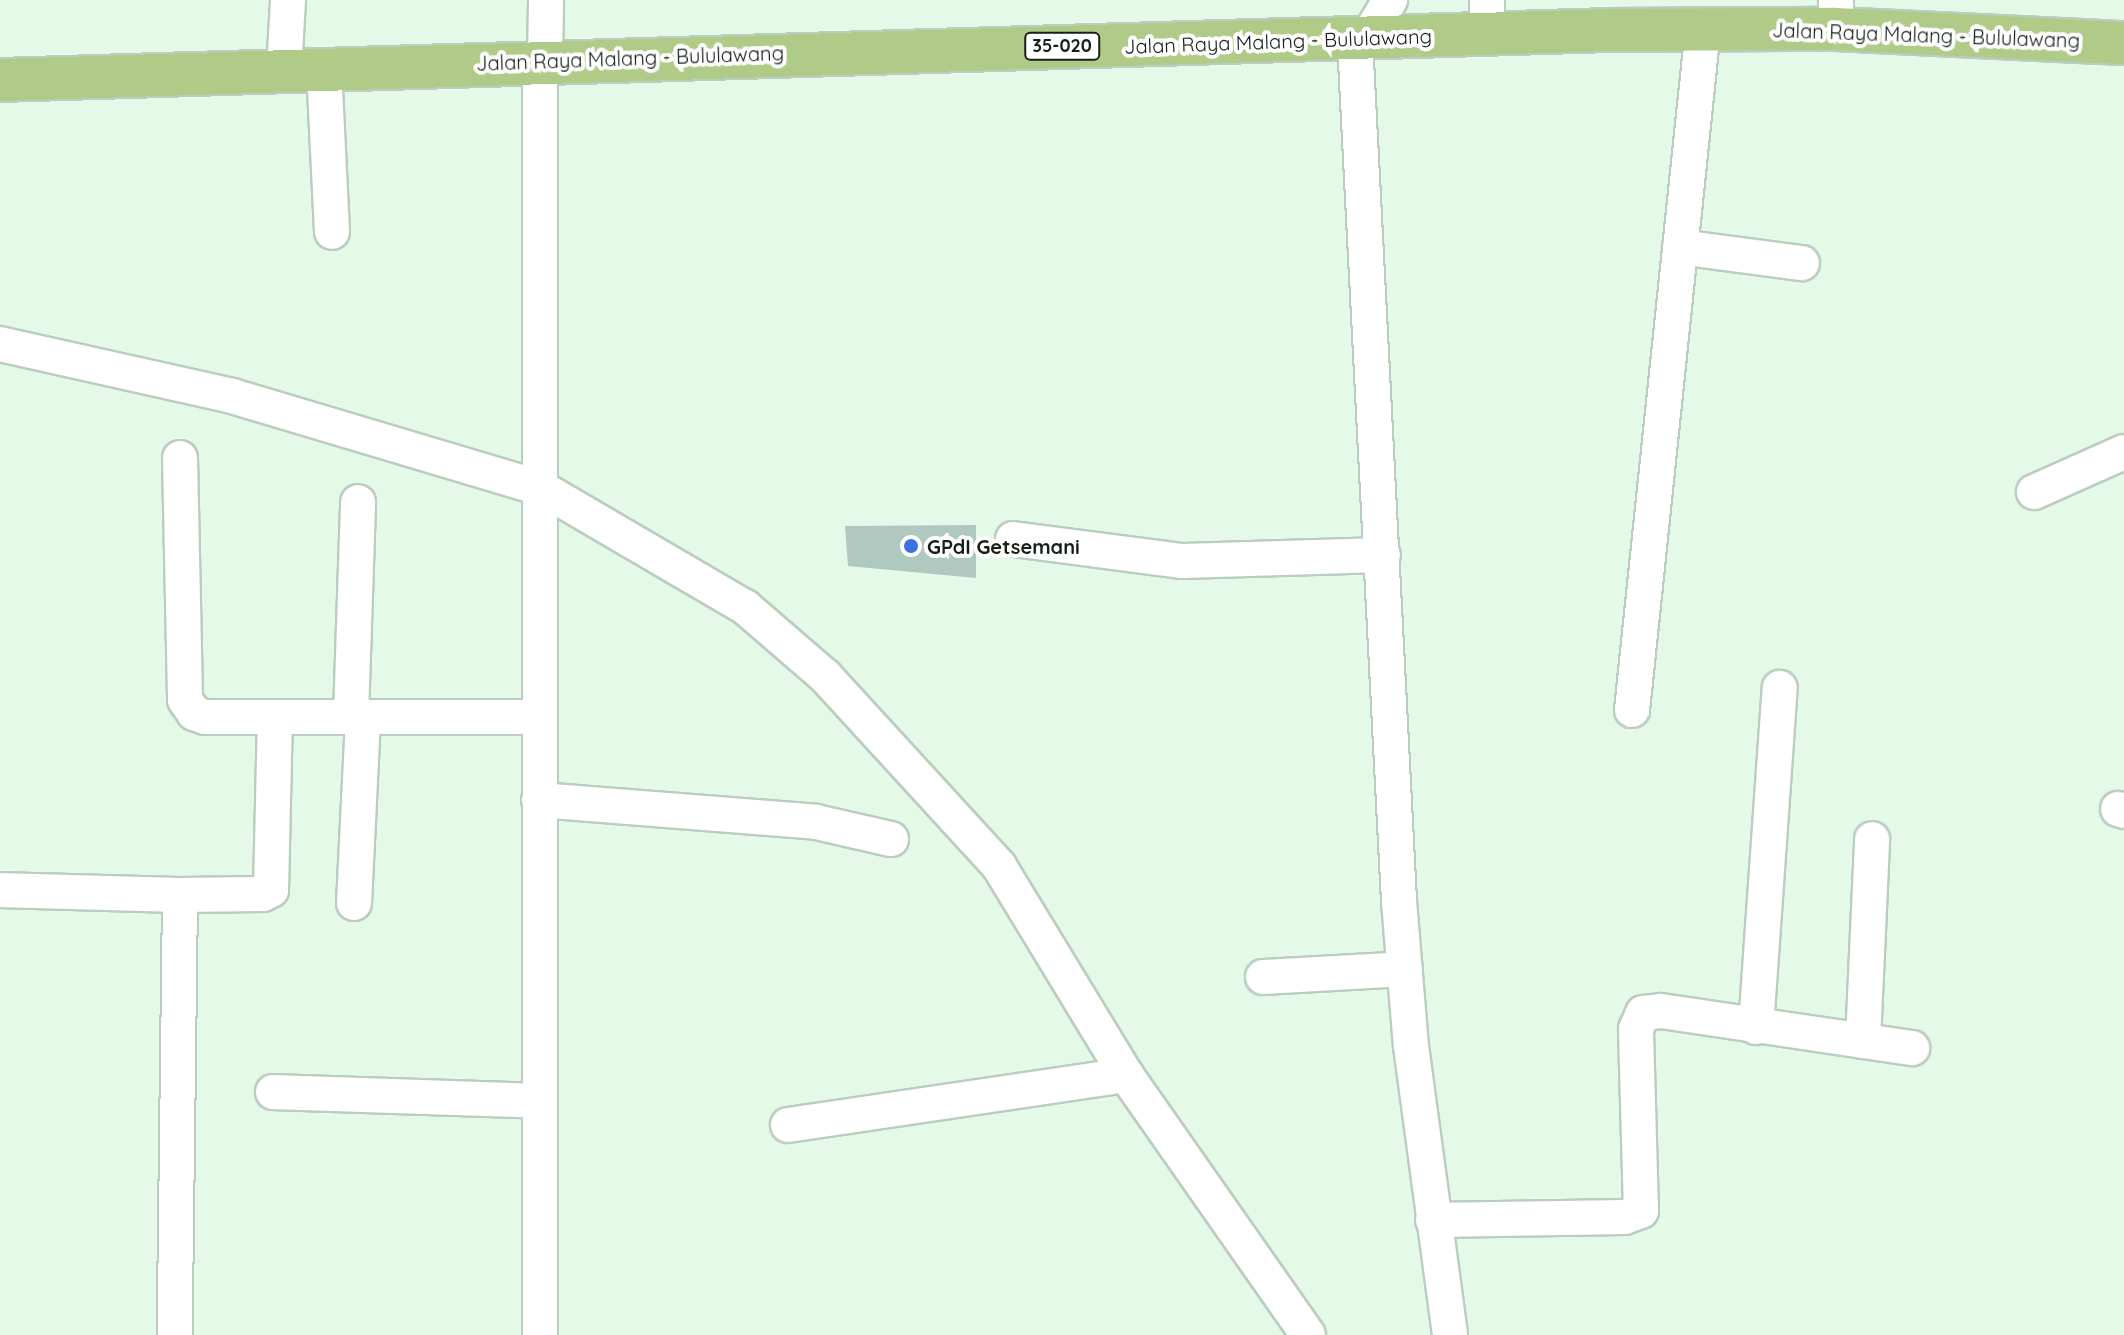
<!DOCTYPE html>
<html>
<head>
<meta charset="utf-8">
<style>
  body { margin:0 }
  #map { position:relative; width:2124px; height:1335px; overflow:hidden; background:#e5f9e9; font-family:Quicksand,sans-serif }
  div>[style] { position:absolute }
  .building>* { inset:0; background:#afc9c0 }
  .roads { filter:drop-shadow(2px 0 #bacdbe) drop-shadow(-2px 0 #bacdbe) drop-shadow(0 2px #bacdbe) drop-shadow(0 -2px #bacdbe) }
  .minor>* { height:34px; margin:-17px; padding:0 17px; transform-origin:17px; border-radius:17px; background:#fff }
  .major>* { height:42px; margin:-21px; padding:0 21px; transform-origin:21px; border-radius:21px; background:#b0cb88 }
  .dots>* { width:22px; height:22px; translate:-50% -50%; box-sizing:border-box; border:4px solid #fff; border-radius:50% }
  span { translate:-50% -50%; white-space:nowrap; text-align:center; line-height:1.15; -webkit-text-stroke:8px #fff; paint-order:stroke }
  .shield-label span { padding:2px 6px; background:#fff; border:2px solid; border-radius:6px; -webkit-text-stroke-width:0 }
  .shield-label { font-size:18px; color:#171f19; font-weight:700 }
  .street-label { font-size:20px; color:#171f19 }
  .poi-label { font-size:20px; color:#171f19; font-weight:700 }
  .left { translate:0 -50%; text-align:left }
</style>
</head>
<body>
<div id="map">
  <div class="building">
    <i style="clip-path:polygon(976px 525px,976px 578px,848px 566px,845px 526px)"></i>
  </div>
  <div class="roads">
    <div class="minor">
      <i style="left:1487px;top:0;width:35px;rotate:90deg"></i>
      <i style="left:1835px;top:29px;width:29px;rotate:-88deg"></i>
      <i style="left:1366px;top:40px;width:47px;rotate:-59deg"></i>
      <i style="left:1355px;top:41px;width:861px;rotate:87.07deg"></i>
      <i style="left:1399px;top:901px;width:145px;rotate:85.3deg"></i>
      <i style="left:1411px;top:1046px;width:292px;rotate:82.3deg"></i>
      <i style="left:545px;top:60px;width:60px;rotate:-89deg"></i>
      <i style="left:324px;top:68px;width:164px;rotate:87.2deg"></i>
      <i style="left:284px;top:70px;width:70px;rotate:-86.7deg"></i>
      <i style="left:1680px;top:247px;width:123px;rotate:7.5deg"></i>
      <i style="left:0;top:344px;width:238px;rotate:12.6deg"></i>
      <i style="left:232px;top:396px;width:322px;rotate:16.6deg"></i>
      <i style="left:541px;top:488px;width:236px;rotate:30.3deg"></i>
      <i style="left:745px;top:607px;width:106px;rotate:40.8deg"></i>
      <i style="left:825px;top:676px;width:258px;rotate:47.5deg"></i>
      <i style="left:999px;top:866px;width:245px;rotate:58.7deg"></i>
      <i style="left:180px;top:458px;width:242px;rotate:88.8deg"></i>
      <i style="left:185px;top:700px;width:16px;rotate:55deg"></i>
      <i style="left:194px;top:713px;width:12px;rotate:20deg"></i>
      <i style="left:205px;top:717px;width:334px"></i>
      <i style="left:2034px;top:492px;width:98px;rotate:-24deg"></i>
      <i style="left:1013px;top:539px;width:171px;rotate:7.4deg"></i>
      <i style="left:1183px;top:561px;width:200px;rotate:-1.7deg"></i>
      <i style="left:1632px;top:710px;width:685px;rotate:-84.05deg"></i>
      <i style="left:351px;top:716px;width:214px;rotate:-88.1deg"></i>
      <i style="left:539px;top:800px;width:278px;rotate:4.5deg"></i>
      <i style="left:816px;top:822px;width:77px;rotate:12.8deg"></i>
      <i style="left:2118px;top:809px;width:6px;rotate:18deg"></i>
      <i style="left:0;top:890px;width:180px;rotate:1.6deg"></i>
      <i style="left:180px;top:895px;width:440px;rotate:90.7deg"></i>
      <i style="left:180px;top:895px;width:83px;rotate:-0.7deg"></i>
      <i style="left:263px;top:894px;width:9px;rotate:-27deg"></i>
      <i style="left:271px;top:890px;width:173px;rotate:-88.7deg"></i>
      <i style="left:354px;top:903px;width:187px;rotate:-87.2deg"></i>
      <i style="left:1263px;top:977px;width:142px;rotate:-3.2deg"></i>
      <i style="left:1756px;top:1027px;width:340px;rotate:-86deg"></i>
      <i style="left:1863px;top:1041px;width:202px;rotate:-87.4deg"></i>
      <i style="left:273px;top:1092px;width:266px;rotate:1.9deg"></i>
      <i style="left:788px;top:1125px;width:342px;rotate:-8.4deg"></i>
      <i style="left:1126px;top:1075px;width:317px;rotate:55deg"></i>
      <i style="left:1433px;top:1220px;width:192px;rotate:-0.9deg"></i>
      <i style="left:1625px;top:1217px;width:17px;rotate:-21deg"></i>
      <i style="left:1641px;top:1211px;width:182px;rotate:-91.6deg"></i>
      <i style="left:1636px;top:1029px;width:17px;rotate:-66deg"></i>
      <i style="left:1643px;top:1013px;width:18px;rotate:-6deg"></i>
      <i style="left:1661px;top:1011px;width:254px;rotate:8.4deg"></i>
      <i style="left:540px;top:1335px;width:1274px;rotate:-90deg"></i>
    </div>
    <div class="major">
      <i style="left:0;top:80px;width:1609px;rotate:-1.78deg"></i>
      <i style="left:1608px;top:30px;width:227px;rotate:-0.3deg"></i>
      <i style="left:1835px;top:29px;width:289px;rotate:2.8deg"></i>
    </div>
  </div>
  <div class="dots">
    <i style="left:911px;top:546px;background:#3c70e0"></i>
  </div>
  <div class="shield-label">
    <span style="left:1062px;top:46px">35-020</span>
  </div>
  <div class="street-label">
    <span style="left:1926px;top:35px;rotate:2deg">Jalan Raya Malang - Bululawang</span>
    <span style="left:1278px;top:41px;rotate:-2deg">Jalan Raya Malang - Bululawang</span>
    <span style="left:630px;top:58px;rotate:-2deg">Jalan Raya Malang - Bululawang</span>
  </div>
  <div class="poi-label">
    <span class="left" style="left:927px;top:546px">GPdI Getsemani</span>
  </div>
</div>
</body>
</html>
